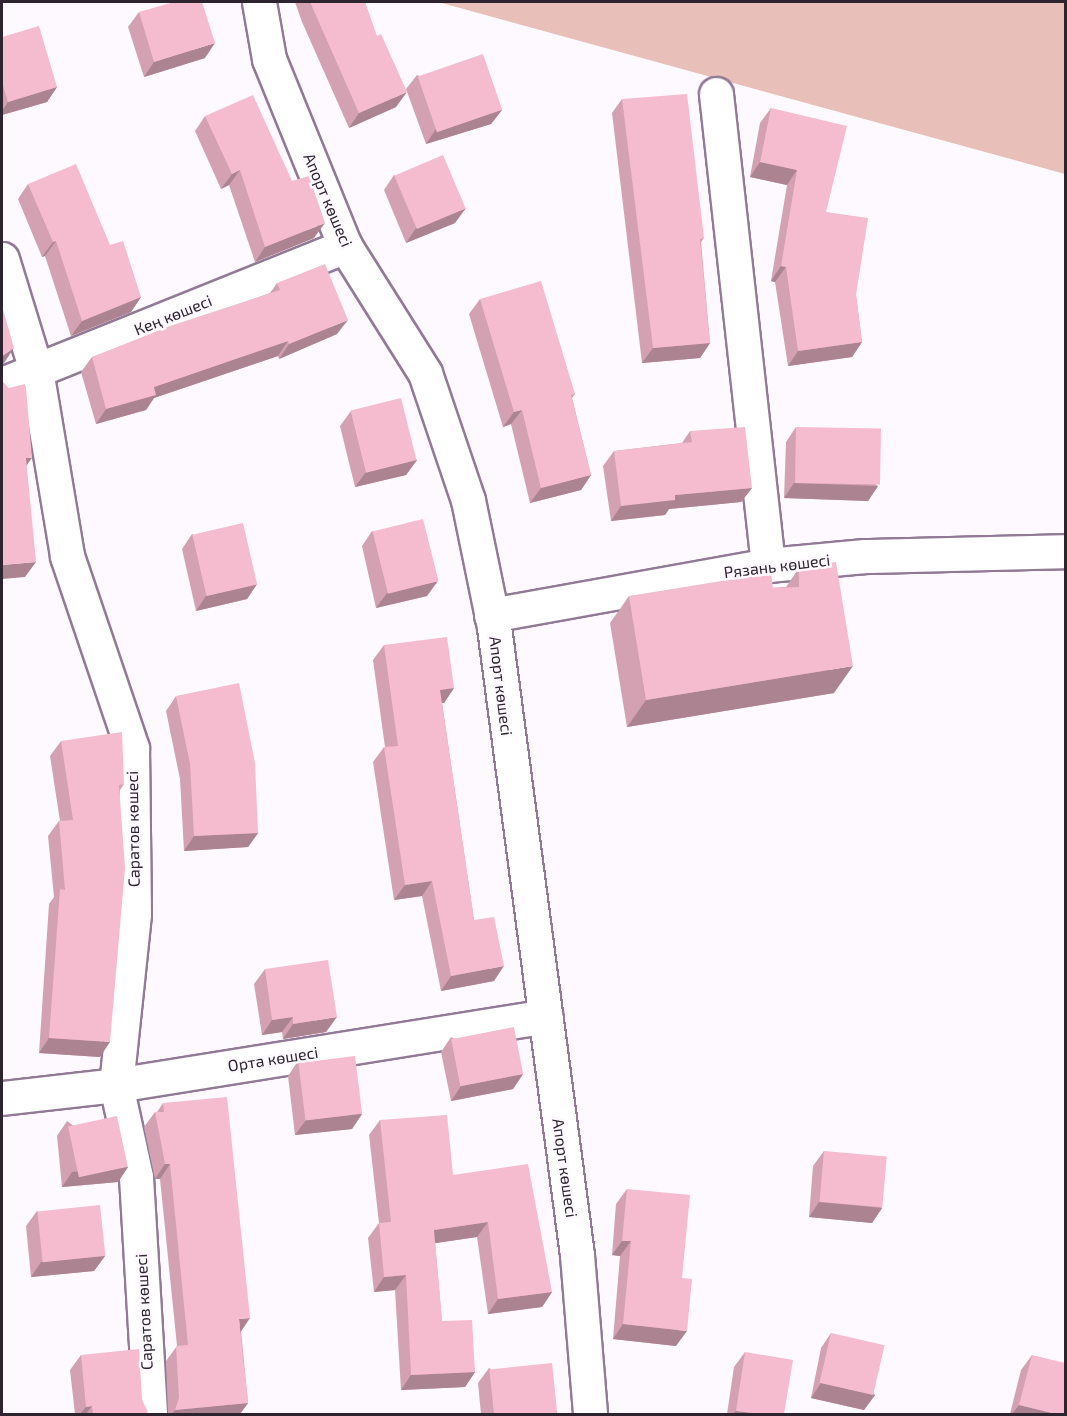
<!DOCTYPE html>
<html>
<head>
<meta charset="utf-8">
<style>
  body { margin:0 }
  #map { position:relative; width:1067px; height:1416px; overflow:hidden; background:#fef9ff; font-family:"Exo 2",sans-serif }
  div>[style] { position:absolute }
  .green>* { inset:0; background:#e8c0b9 }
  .roads { filter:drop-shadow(2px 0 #917a95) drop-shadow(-2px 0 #917a95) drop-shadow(0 2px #917a95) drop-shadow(0 -2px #917a95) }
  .street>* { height:33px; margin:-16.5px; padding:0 16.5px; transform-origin:16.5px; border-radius:16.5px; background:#fff }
  .wall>* { inset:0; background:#d3a1b2 }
  .shaded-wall>* { inset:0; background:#ac8391 }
  .building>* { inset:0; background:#f5bbcf; transform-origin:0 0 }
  span { translate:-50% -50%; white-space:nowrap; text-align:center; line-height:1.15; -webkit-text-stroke:5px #fef9ff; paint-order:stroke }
  .street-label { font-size:16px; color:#2d242f }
  .frame { position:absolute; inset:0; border:3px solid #2d242f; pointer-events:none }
</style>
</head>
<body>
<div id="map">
  <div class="green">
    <i style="clip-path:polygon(438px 2px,1065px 2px,1065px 174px)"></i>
  </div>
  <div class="roads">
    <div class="street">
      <i style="left:259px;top:2px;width:58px;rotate:80deg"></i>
      <i style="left:269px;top:59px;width:202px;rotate:67.9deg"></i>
      <i style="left:345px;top:246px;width:150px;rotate:57.8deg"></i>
      <i style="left:425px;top:373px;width:134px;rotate:71.3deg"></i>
      <i style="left:468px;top:500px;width:130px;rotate:78.4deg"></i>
      <i style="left:494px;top:627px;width:633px;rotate:82.47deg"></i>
      <i style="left:577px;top:1255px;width:160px;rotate:85.3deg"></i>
      <i style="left:716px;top:94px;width:474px;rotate:83.7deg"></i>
      <i style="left:2px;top:259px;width:116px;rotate:73deg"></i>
      <i style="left:36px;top:370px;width:189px;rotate:80.5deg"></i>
      <i style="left:67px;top:556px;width:203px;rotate:71.3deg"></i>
      <i style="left:132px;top:748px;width:166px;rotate:89.3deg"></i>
      <i style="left:134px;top:914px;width:172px;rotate:96deg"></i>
      <i style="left:116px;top:1085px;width:94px;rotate:77.7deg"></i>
      <i style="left:136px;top:1177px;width:237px;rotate:86.6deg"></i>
      <i style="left:2px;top:384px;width:370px;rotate:-21.9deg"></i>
      <i style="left:491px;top:615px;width:281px;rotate:-10.2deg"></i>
      <i style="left:768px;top:565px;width:97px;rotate:-5.3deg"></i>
      <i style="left:865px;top:556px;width:201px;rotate:-1.4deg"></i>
      <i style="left:2px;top:1098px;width:115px;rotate:-6.5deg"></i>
      <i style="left:116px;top:1085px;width:435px;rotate:-9.1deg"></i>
    </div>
  </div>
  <div class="wall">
    <i style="clip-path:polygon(295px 2px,365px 2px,396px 107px,349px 128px,302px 22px)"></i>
    <i style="clip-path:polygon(139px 12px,205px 58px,144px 77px,128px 27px)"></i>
    <i style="clip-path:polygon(2px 37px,57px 87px,47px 102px,2px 115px)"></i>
    <i style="clip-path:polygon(417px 75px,502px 110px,491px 124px,426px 144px,406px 89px)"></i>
    <i style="clip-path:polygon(622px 99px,704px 238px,701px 242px,710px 343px,700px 358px,642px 363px,612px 113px)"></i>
    <i style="clip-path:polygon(771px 108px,826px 212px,856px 295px,862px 342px,852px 357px,788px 366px,775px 282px,771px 281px,787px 185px,750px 177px,760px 123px)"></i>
    <i style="clip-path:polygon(205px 116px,314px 238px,255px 262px,229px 185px,221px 189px,195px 131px)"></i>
    <i style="clip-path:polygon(394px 175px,455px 223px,406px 243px,384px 190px)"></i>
    <i style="clip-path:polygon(28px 184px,141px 297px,131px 312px,71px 336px,45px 256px,42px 257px,18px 199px)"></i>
    <i style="clip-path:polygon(277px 283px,337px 334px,279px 359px,278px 356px,154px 398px,146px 410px,96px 424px,81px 372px,92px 357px,270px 293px)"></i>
    <i style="clip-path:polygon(480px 299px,575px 394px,572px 398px,591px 475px,581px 490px,530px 503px,511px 424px,503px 427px,469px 314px)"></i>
    <i style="clip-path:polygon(351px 411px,417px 460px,406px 475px,355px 487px,340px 426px)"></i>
    <i style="clip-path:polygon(796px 427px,878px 486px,868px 501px,784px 498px,786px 442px)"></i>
    <i style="clip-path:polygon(690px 431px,752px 488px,741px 502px,669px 509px,665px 515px,611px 521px,603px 466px,614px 451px,682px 443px)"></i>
    <i style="clip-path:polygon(372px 531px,427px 596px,376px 608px,362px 546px)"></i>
    <i style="clip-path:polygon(192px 534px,257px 584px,247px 599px,196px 611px,182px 549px)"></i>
    <i style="clip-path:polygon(799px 568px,834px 693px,627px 727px,610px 623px,629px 596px,786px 587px)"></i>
    <i style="clip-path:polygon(384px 645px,454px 688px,444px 703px,442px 703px,474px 920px,494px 981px,441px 991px,422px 896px,394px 900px,373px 762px,384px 747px,385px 747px,373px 660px)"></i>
    <i style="clip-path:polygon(176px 696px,258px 833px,248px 847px,184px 851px,180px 779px,166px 711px)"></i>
    <i style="clip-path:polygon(61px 741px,124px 784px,120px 790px,100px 1057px,39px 1053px,49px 904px,54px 897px,48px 836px,59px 821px,60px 821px,50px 756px)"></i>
    <i style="clip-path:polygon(265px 969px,326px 1032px,283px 1039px,282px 1032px,262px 1035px,254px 984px)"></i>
    <i style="clip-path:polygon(451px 1037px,523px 1074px,513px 1089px,451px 1101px,441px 1052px)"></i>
    <i style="clip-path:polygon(298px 1061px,362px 1114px,352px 1129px,295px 1135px,288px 1076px)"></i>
    <i style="clip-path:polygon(163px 1103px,241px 1331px,248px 1403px,240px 1414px,168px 1414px,166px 1361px,177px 1346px,160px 1179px,155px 1179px,144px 1127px,155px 1112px,157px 1112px)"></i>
    <i style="clip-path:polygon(380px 1120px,453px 1175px,552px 1292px,542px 1307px,488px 1314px,477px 1237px,435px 1243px,442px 1321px,475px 1372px,465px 1387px,401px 1390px,395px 1290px,374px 1292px,368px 1238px,379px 1223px,369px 1135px)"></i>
    <i style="clip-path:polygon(67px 1121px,128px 1167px,118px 1182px,62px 1187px,57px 1136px)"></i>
    <i style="clip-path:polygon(824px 1151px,882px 1208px,872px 1223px,809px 1217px,813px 1166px)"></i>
    <i style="clip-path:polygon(627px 1189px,682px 1278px,676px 1346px,613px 1339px,620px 1256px,612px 1255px,616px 1204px)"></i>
    <i style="clip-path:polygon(37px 1211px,105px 1256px,94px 1271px,31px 1277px,26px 1226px)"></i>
    <i style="clip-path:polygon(831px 1333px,875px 1395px,864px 1410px,811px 1398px,821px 1348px)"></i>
    <i style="clip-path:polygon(745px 1352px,784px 1414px,727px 1414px,734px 1367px)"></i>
    <i style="clip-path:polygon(81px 1355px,142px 1400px,147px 1414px,75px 1414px,70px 1370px)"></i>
    <i style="clip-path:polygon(1032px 1355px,1065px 1414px,1010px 1414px,1021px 1370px)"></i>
    <i style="clip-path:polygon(489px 1368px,557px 1414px,481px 1414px,478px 1383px)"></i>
  </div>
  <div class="shaded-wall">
    <i style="clip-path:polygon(215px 43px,205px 58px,144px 77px,154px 62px)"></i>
    <i style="clip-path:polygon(57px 87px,47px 102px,2px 115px,2px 111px,8px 102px)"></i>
    <i style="clip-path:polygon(407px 92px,396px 107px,349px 128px,359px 113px)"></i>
    <i style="clip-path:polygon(502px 110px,491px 124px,426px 144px,436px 129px)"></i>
    <i style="clip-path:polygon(760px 162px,797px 170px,787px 185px,750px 177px)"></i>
    <i style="clip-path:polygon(240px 170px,229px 185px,221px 189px,232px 174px)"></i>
    <i style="clip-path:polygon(466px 208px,455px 223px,406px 243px,416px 228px)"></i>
    <i style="clip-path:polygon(325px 223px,314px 238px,255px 262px,265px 247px)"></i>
    <i style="clip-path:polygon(56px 241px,45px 256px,42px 257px,53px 242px)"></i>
    <i style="clip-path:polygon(781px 266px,786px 267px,775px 282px,771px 281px)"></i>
    <i style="clip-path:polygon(141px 297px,131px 312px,71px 336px,82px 321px)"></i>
    <i style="clip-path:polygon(348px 320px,337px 334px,279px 359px,289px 344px)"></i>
    <i style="clip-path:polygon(288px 341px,278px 356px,154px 398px,146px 410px,96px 424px,106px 409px,154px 387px)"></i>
    <i style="clip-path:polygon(862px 342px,852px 357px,788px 366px,798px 351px)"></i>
    <i style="clip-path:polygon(710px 343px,700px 358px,642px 363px,653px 348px)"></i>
    <i style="clip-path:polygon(14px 348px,4px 363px,2px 364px,2px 356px)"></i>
    <i style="clip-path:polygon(522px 410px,511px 424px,503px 427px,514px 412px)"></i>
    <i style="clip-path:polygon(26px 458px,32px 458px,21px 473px)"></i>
    <i style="clip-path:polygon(417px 460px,406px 475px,355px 487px,366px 472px)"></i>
    <i style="clip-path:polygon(591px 475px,581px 490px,530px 503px,541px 488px)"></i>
    <i style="clip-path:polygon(794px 483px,878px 486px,868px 501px,784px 498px)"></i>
    <i style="clip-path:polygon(752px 488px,741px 502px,669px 509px,665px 515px,611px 521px,621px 506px,675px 495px)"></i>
    <i style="clip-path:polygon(36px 562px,25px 577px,2px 579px,2px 565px)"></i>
    <i style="clip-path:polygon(438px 581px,427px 596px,376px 608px,387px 593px)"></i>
    <i style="clip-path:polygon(257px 584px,247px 599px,196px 611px,206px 596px)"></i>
    <i style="clip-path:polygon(853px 666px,834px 693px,627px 727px,646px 700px)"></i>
    <i style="clip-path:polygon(454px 688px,444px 703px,430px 705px,440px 690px)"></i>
    <i style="clip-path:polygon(258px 833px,248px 847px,184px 851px,194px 836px)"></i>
    <i style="clip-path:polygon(432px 881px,422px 896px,394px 900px,405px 885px)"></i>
    <i style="clip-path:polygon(504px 966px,494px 981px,441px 991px,451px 976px)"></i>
    <i style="clip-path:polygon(293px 1017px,282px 1032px,262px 1035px,272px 1020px)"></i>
    <i style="clip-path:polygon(337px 1017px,326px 1032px,283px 1039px,293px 1024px)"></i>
    <i style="clip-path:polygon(49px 1038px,110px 1042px,100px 1057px,39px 1053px)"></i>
    <i style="clip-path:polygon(523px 1074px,513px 1089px,451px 1101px,461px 1086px)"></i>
    <i style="clip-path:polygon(362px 1114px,352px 1129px,295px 1135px,306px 1120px)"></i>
    <i style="clip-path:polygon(165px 1164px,170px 1164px,160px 1179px,155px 1179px)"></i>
    <i style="clip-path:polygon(128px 1167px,118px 1182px,62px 1187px,72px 1172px)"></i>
    <i style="clip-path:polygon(819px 1202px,882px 1208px,872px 1223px,809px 1217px)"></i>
    <i style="clip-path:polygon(488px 1222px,477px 1237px,423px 1245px,434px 1230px)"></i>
    <i style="clip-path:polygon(622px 1241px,631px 1241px,620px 1256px,612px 1255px)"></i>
    <i style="clip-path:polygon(105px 1256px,94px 1271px,31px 1277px,41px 1262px)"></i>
    <i style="clip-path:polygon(406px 1275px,395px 1290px,374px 1292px,384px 1277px)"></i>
    <i style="clip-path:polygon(552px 1292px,542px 1307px,488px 1314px,498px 1299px)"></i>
    <i style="clip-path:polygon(250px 1318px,240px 1333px,239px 1319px)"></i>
    <i style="clip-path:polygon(623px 1324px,687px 1331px,676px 1346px,613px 1339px)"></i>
    <i style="clip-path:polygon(475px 1372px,465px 1387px,401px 1390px,411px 1375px)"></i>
    <i style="clip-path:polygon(821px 1383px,875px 1395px,864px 1410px,811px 1398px)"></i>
    <i style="clip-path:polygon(248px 1403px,240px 1414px,172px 1414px,175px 1410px)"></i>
    <i style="clip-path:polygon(1019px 1405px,1056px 1414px,1012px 1414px)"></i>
    <i style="clip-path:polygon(92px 1406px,86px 1414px,80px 1414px,86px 1407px)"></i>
    <i style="clip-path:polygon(736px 1411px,760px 1414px,733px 1414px)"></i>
  </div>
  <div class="building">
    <i style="clip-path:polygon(174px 2px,202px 2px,215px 43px,154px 62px,139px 12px)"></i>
    <i style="clip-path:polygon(310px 2px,365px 2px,377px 36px,381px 34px,407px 92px,359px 113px)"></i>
    <i style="clip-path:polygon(39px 26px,57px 87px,8px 102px,2px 82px,2px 37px)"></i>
    <i style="left:483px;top:54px;width:59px;height:69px;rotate:71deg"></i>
    <i style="clip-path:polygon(687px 94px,704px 238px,700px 239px,710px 343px,653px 348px,622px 99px)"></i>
    <i style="clip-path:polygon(253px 95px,292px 181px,309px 176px,325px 223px,265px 247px,240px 170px,232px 174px,205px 116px)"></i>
    <i style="clip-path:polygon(771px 108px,847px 126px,826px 212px,868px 218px,856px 295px,862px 342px,798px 351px,786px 267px,781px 266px,797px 170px,760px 162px)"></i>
    <i style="left:443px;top:155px;width:58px;height:53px;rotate:67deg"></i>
    <i style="clip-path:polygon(76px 164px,110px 245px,123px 241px,141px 297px,82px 321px,56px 241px,53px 242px,28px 184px)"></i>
    <i style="clip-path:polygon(325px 264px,348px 320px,289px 344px,288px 341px,154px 387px,156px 395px,106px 409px,92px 357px,170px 326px,280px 290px,277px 283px)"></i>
    <i style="clip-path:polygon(541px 281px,575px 394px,571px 395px,591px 475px,541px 488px,522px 410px,514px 412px,480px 299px)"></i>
    <i style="clip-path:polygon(2px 306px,14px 348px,2px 356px)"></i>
    <i style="clip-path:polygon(2px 381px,9px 388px,25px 384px,26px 388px,32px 458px,26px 458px,36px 562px,2px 565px)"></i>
    <i style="left:401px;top:398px;width:64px;height:52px;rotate:76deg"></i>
    <i style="clip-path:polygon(745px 427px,752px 488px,675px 495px,675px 500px,621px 506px,614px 451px,692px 442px,690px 431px)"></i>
    <i style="left:796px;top:427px;width:85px;height:56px;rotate:1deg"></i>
    <i style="left:423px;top:519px;width:64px;height:52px;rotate:76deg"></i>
    <i style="left:243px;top:523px;width:63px;height:52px;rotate:77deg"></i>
    <i style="clip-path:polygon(836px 562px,853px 666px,646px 700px,629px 596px,771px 573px,773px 588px,799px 587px,799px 568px)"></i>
    <i style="clip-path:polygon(447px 637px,454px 688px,440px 690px,474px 920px,494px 917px,504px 966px,451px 976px,432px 881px,405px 885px,384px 747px,398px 746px,384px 645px)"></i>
    <i style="clip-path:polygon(239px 683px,255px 763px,258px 833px,194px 836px,190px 764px,176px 696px)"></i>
    <i style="clip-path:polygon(122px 732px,124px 784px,119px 785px,125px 868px,110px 1042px,49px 1038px,60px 889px,65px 890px,59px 821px,73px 820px,61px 741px)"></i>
    <i style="clip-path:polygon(328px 960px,337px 1017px,293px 1024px,293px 1017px,272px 1020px,265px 969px)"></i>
    <i style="left:514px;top:1027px;width:48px;height:64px;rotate:79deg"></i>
    <i style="left:355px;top:1056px;width:58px;height:57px;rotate:83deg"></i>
    <i style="clip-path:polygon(227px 1097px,250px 1318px,239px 1319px,248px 1403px,175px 1410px,179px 1398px,176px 1346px,188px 1345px,170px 1164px,165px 1164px,155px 1112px,164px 1112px,163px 1103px)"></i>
    <i style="clip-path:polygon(447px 1115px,453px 1175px,528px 1164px,552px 1292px,498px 1299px,488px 1222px,434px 1230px,442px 1321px,472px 1320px,475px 1372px,411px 1375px,406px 1275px,384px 1277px,379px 1223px,391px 1222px,380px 1120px)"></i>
    <i style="left:117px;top:1116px;width:52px;height:50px;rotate:78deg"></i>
    <i style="left:824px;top:1151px;width:63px;height:51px;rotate:5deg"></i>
    <i style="clip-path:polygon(627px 1189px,690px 1195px,682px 1278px,692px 1279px,687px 1331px,623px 1324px,631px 1241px,622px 1241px)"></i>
    <i style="left:100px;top:1205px;width:51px;height:63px;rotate:84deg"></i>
    <i style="left:831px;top:1333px;width:55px;height:51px;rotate:13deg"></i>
    <i style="clip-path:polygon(139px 1349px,142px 1400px,148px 1412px,145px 1413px,145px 1414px,93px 1414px,92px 1406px,86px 1407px,81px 1355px)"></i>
    <i style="clip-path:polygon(745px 1352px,793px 1360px,784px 1414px,760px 1414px,736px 1411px)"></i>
    <i style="clip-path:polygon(1032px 1355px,1065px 1363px,1065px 1414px,1056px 1414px,1019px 1405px)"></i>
    <i style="left:552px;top:1363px;width:51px;height:63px;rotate:84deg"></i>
  </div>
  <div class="street-label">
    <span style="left:328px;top:200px;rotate:67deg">Апорт көшесі</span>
    <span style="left:173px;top:315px;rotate:-22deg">Кең көшесі</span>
    <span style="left:777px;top:566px;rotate:-7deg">Рязань көшесі</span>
    <span style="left:501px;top:686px;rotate:83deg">Апорт көшесі</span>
    <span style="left:133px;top:829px;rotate:-91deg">Саратов көшесі</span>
    <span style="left:273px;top:1059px;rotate:-9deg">Орта көшесі</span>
    <span style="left:565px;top:1168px;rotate:82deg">Апорт көшесі</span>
    <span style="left:144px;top:1312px;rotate:-93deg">Саратов көшесі</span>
  </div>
  <div class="frame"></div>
</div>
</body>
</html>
